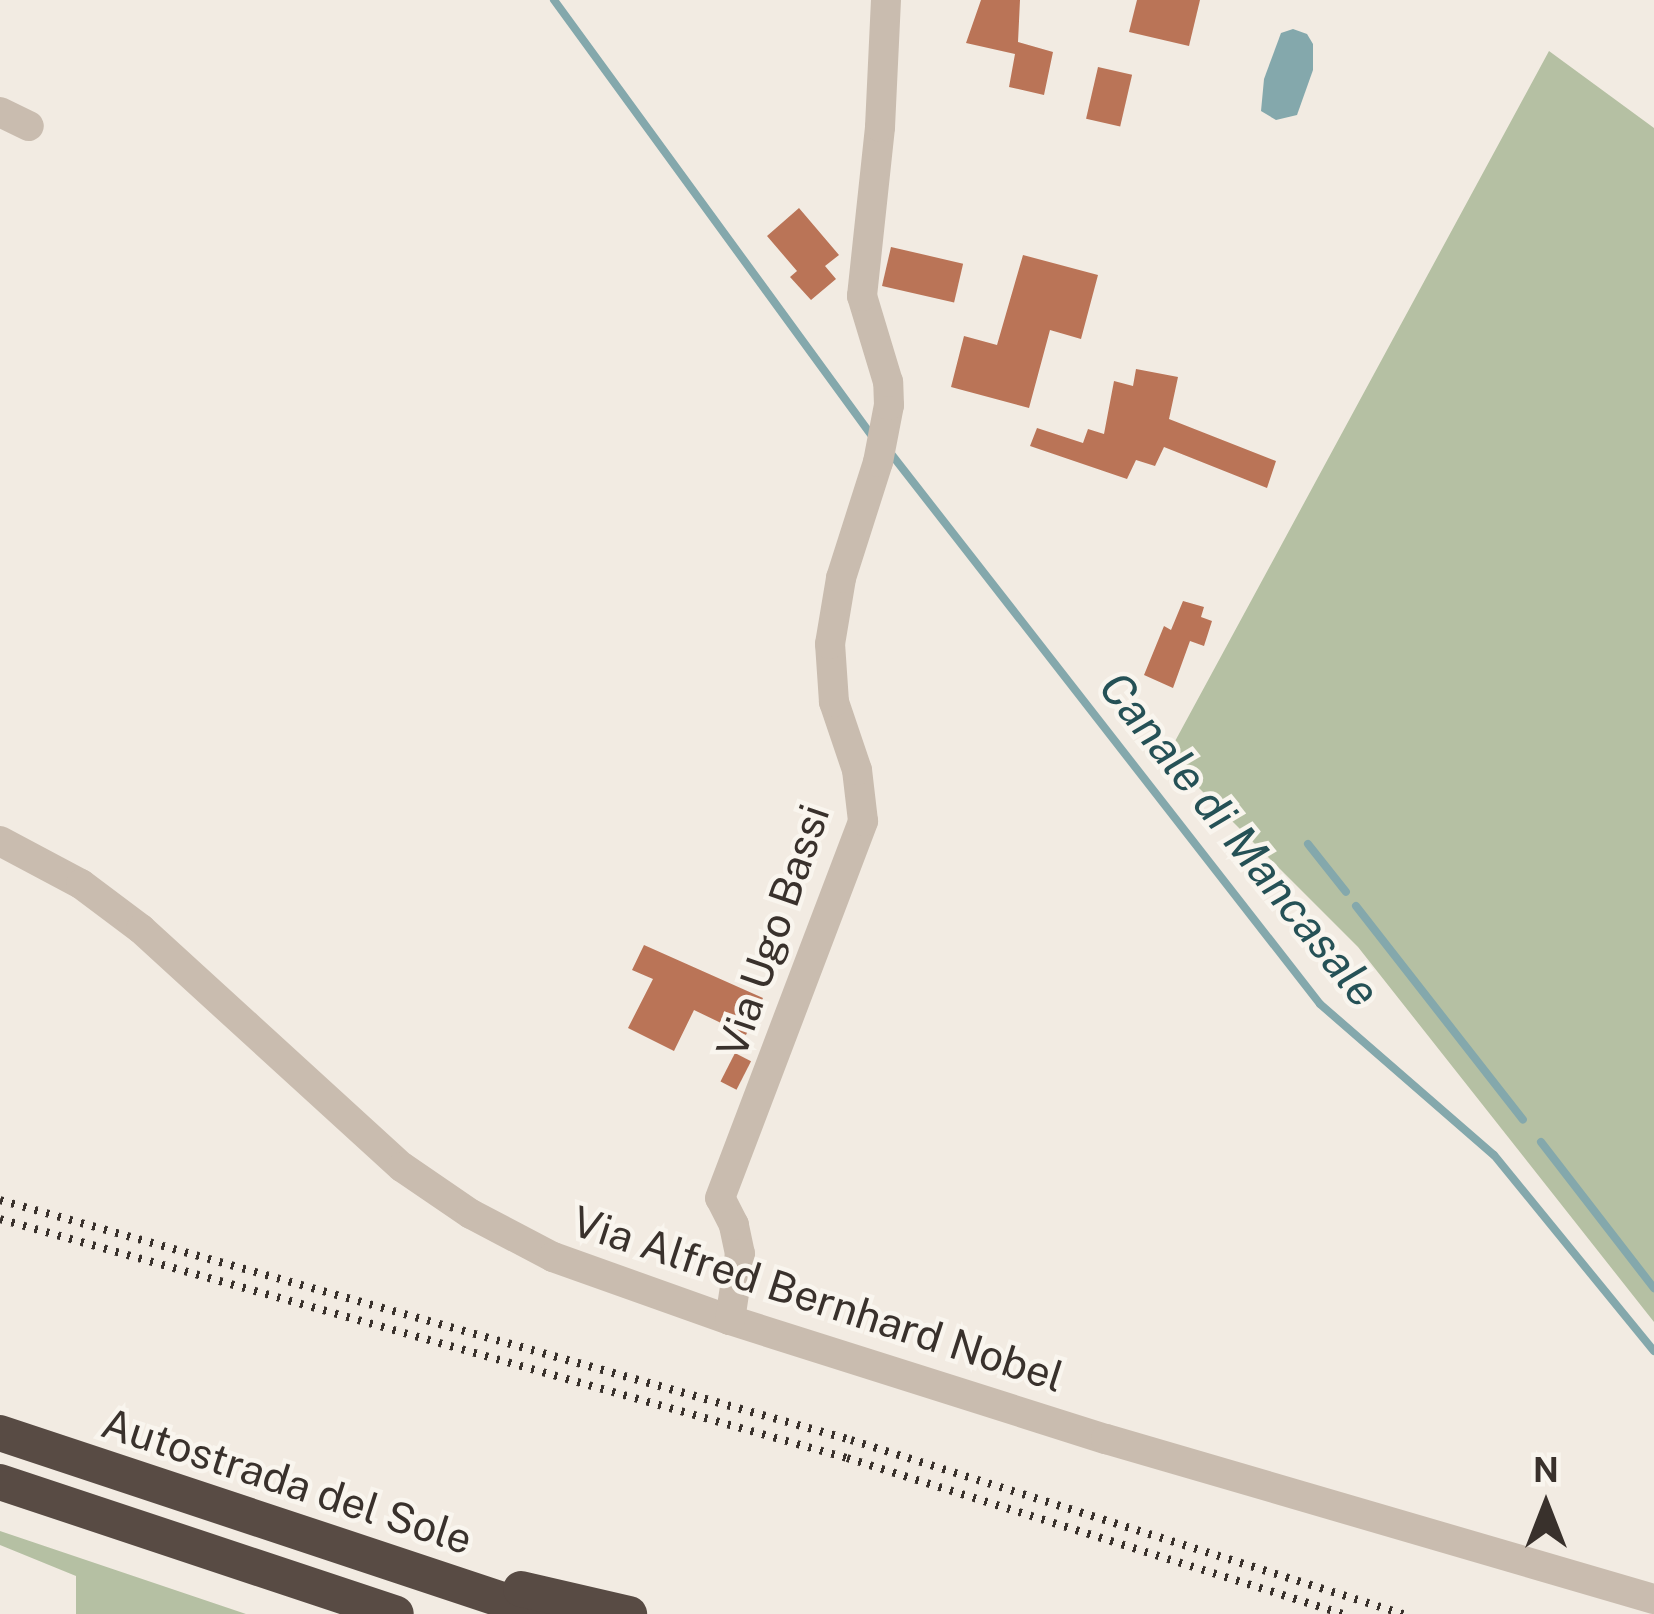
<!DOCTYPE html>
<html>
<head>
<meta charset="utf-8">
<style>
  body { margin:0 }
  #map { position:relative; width:1654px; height:1614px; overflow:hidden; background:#f2ebe2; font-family:"Public Sans",sans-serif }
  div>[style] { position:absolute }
  .green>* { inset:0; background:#b5c0a3 }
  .water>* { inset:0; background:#84a8ac }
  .stream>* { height:8px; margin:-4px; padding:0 4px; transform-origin:4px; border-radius:4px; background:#84a8ac }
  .building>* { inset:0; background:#ba7457; transform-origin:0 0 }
  .minor>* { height:30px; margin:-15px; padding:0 15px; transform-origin:15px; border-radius:15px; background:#c9bcaf }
  .highway>* { height:36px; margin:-18px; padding:0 18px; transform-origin:18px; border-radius:18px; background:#584b44 }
  .rail>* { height:8px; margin-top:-4px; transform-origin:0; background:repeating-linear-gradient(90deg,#39312c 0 3px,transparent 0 12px) }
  span { translate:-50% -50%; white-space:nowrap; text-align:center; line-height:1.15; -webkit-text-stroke:9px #f9f5ee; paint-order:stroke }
  .street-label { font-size:42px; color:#39312c }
  .water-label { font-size:45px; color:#255156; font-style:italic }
  .north { position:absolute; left:1486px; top:1446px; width:120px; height:120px; -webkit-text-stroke:9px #f9f5ee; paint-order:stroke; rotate:0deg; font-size:33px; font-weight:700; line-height:48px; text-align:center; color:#39312c }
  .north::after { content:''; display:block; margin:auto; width:42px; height:54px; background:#39312c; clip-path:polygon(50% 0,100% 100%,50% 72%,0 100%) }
</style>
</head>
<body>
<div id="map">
  <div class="green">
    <i style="clip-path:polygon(1549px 51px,1654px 128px,1654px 1322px,1358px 947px,1167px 756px)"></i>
    <i style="clip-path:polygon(0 1531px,246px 1614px,76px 1614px,76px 1576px,0 1545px)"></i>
  </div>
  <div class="water">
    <i style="clip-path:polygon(1293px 29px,1307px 34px,1313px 44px,1313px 70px,1297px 115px,1276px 120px,1261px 111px,1264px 79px,1281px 33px)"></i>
  </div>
  <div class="stream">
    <i style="left:554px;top:0;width:545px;rotate:53.89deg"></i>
    <i style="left:892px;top:455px;width:696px;rotate:52.06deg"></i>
    <i style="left:1320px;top:1004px;width:230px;rotate:41deg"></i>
    <i style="left:1494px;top:1155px;width:253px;rotate:50.8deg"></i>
    <i style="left:1308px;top:844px;width:61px;rotate:51.6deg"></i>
    <i style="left:1356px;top:906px;width:271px;rotate:52deg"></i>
    <i style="left:1541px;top:1142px;width:185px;rotate:52.3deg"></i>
  </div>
  <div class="building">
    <i style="clip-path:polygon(981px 0,1020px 0,1018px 42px,1053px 52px,1044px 95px,1009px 87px,1015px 54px,966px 43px)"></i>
    <i style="clip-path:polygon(1137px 0,1200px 0,1189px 46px,1129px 32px)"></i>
    <i style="left:1098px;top:67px;width:35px;height:53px;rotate:13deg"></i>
    <i style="clip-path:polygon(799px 208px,839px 255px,825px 266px,836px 279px,811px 300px,790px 277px,797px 271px,767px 236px)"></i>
    <i style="left:891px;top:247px;width:74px;height:40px;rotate:13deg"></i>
    <i style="clip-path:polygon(1023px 255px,1098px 275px,1081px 339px,1050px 330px,1029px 408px,951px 387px,964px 336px,997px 345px)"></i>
    <i style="clip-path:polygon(1136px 369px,1178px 377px,1169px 419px,1276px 461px,1267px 488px,1164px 447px,1155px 466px,1136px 460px,1127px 479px,1030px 446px,1037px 428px,1083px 443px,1088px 429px,1104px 434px,1114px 381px,1133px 386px)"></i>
    <i style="clip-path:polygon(1183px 601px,1204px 607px,1201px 617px,1212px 621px,1204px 646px,1190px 641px,1173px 688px,1144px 675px,1164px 626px,1171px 630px)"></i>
    <i style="clip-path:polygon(644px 945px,763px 998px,746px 1035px,694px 1010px,674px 1051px,628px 1028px,653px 979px,632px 970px)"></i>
    <i style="left:735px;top:1053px;width:18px;height:32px;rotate:27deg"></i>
  </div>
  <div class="minor">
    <i style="left:0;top:112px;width:32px;rotate:26deg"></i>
    <i style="left:0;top:841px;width:92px;rotate:28deg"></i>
    <i style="left:81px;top:884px;width:75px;rotate:36.9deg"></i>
    <i style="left:141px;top:929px;width:353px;rotate:42.4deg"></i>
    <i style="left:402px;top:1167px;width:83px;rotate:34.3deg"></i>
    <i style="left:471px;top:1214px;width:93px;rotate:27.7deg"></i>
    <i style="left:553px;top:1257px;width:188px;rotate:19.6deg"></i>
    <i style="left:730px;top:1320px;width:394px;rotate:17.6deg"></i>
    <i style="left:1106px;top:1439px;width:571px;rotate:16.28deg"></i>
    <i style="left:730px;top:1320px;width:67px;rotate:-81.4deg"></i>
    <i style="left:740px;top:1254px;width:30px;rotate:-102deg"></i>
    <i style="left:734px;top:1225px;width:30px;rotate:-117deg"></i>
    <i style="left:720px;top:1198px;width:403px;rotate:-69.2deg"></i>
    <i style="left:863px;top:821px;width:51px;rotate:-96.7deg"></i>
    <i style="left:857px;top:770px;width:72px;rotate:-108.7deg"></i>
    <i style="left:834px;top:702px;width:58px;rotate:-93.9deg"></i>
    <i style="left:830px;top:644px;width:67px;rotate:-80.5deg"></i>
    <i style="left:841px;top:578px;width:122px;rotate:-72.3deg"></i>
    <i style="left:878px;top:462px;width:58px;rotate:-79.1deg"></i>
    <i style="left:889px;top:405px;width:23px;rotate:-92deg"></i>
    <i style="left:888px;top:382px;width:90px;rotate:-106.8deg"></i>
    <i style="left:862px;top:296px;width:170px;rotate:-83.9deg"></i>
    <i style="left:880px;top:127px;width:127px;rotate:-87.3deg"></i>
  </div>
  <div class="highway">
    <i style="left:0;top:1433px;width:574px;rotate:18.37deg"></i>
    <i style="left:0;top:1482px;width:417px;rotate:18.4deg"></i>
    <i style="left:521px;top:1589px;width:111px;rotate:13deg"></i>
  </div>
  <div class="rail">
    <i style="left:0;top:1200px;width:884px;rotate:15.75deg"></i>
    <i style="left:851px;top:1440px;width:579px;rotate:17.5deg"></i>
    <i style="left:0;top:1219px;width:880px;rotate:15.76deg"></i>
    <i style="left:847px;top:1458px;width:520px;rotate:17.46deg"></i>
  </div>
  <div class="street-label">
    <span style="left:773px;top:931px;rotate:-71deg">Via Ugo Bassi</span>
    <span style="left:818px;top:1299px;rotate:18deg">Via Alfred Bernhard Nobel</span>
    <span style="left:287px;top:1481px;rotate:18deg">Autostrada del Sole</span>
  </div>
  <div class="water-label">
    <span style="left:1240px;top:839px;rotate:51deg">Canale di Mancasale</span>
  </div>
  <div class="north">N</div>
</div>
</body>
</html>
